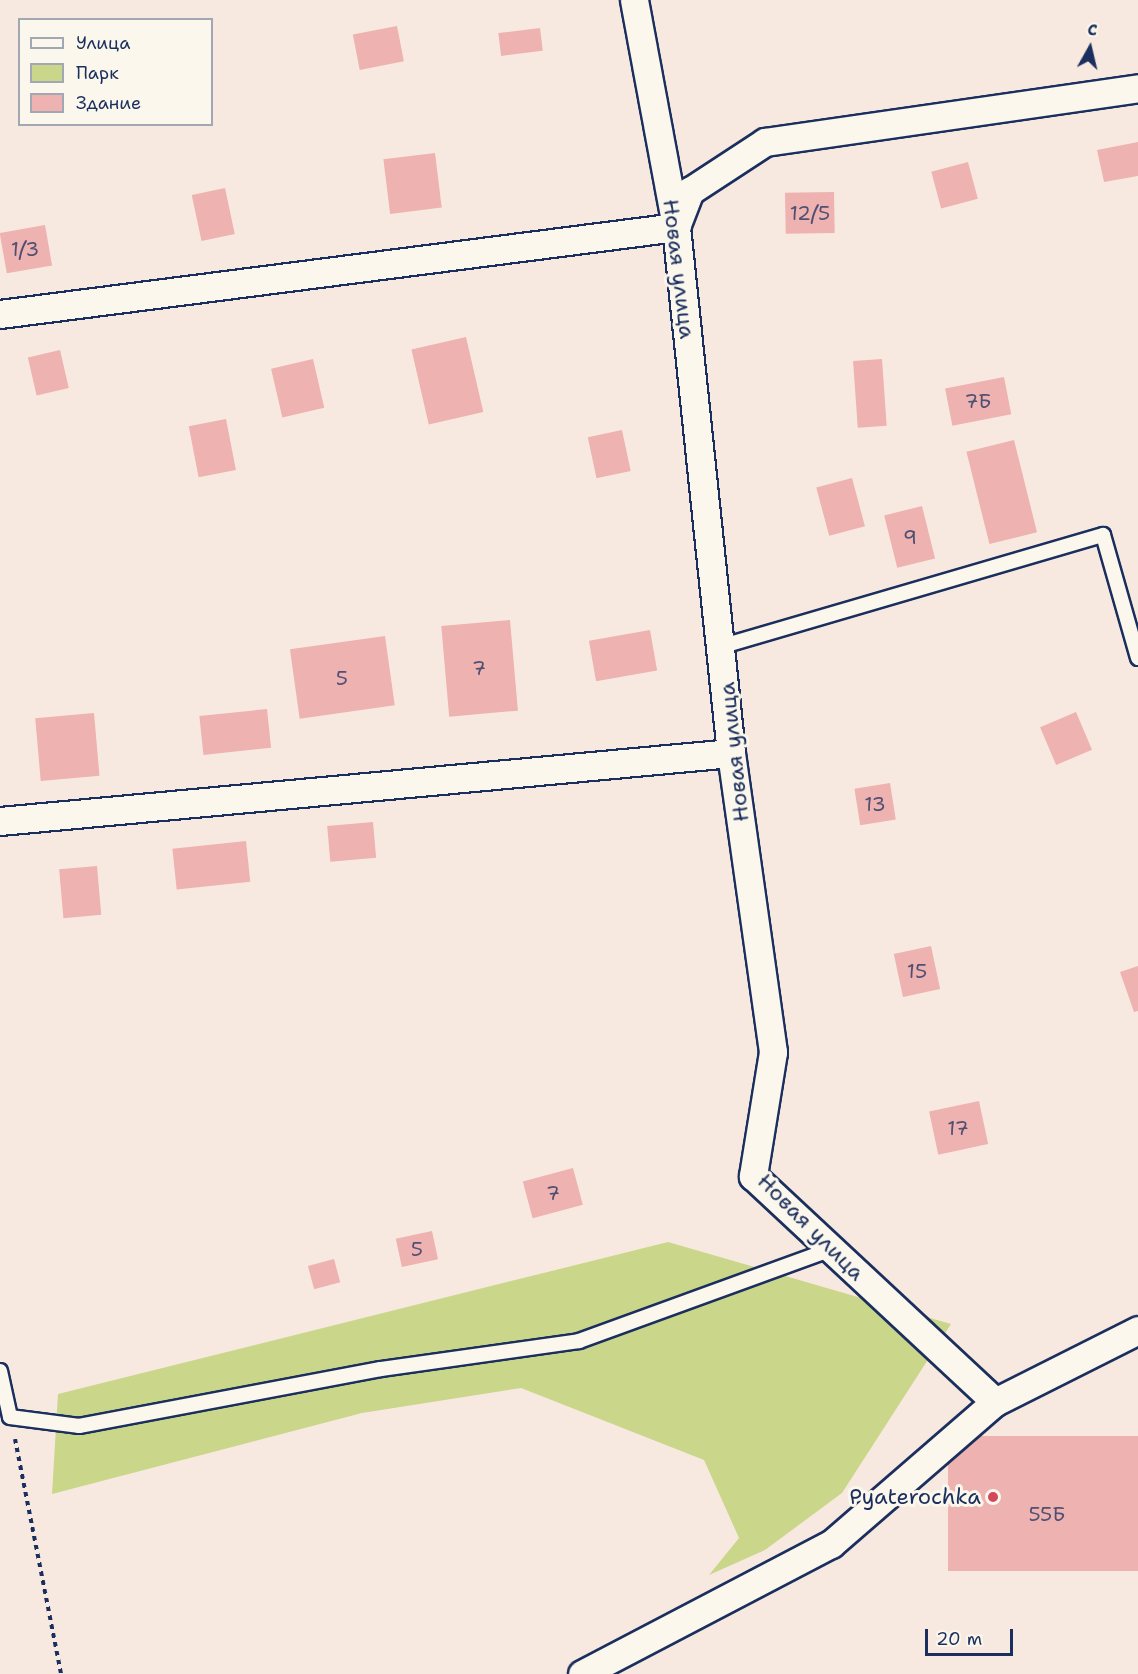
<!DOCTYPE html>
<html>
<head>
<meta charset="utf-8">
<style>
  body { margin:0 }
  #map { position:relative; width:1138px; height:1674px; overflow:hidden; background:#f8e9e0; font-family:"Shantell Sans",sans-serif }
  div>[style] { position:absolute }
  .green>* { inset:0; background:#cad68a }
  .building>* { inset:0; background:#eeb2b1; transform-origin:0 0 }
  .path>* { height:4px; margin-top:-2px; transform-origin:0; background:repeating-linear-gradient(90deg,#1b2f5e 0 4.5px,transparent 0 9px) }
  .roads { filter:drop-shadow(2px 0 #1b2f5e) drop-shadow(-2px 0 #1b2f5e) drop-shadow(0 2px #1b2f5e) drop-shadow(0 -2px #1b2f5e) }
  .lane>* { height:14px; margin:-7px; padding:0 7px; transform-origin:7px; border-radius:7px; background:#fbf7ec }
  .street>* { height:27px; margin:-13.5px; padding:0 13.5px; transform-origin:13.5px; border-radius:13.5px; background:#fbf7ec }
  .dots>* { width:16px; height:16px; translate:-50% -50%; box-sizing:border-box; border:3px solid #fbf7ec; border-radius:50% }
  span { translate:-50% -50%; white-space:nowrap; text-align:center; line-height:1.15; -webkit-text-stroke:6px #fbf7ec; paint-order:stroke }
  .number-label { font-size:20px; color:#505073 }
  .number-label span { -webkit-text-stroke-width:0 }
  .street-label { font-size:22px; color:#1b2f5e }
  .poi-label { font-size:22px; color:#1b2f5e }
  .right { translate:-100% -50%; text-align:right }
  .legend { position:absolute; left:18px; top:18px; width:195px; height:108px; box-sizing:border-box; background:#fbf7ec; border:2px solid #a1a7b3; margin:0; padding:8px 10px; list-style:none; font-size:18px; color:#1b2f5e }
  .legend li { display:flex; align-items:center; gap:12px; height:30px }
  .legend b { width:30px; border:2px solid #a1a7b3 }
  .north { position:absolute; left:1060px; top:18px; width:60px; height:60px; -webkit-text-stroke:4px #fbf7ec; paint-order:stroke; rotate:8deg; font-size:16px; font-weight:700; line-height:24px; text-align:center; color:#1b2f5e }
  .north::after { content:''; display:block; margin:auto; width:21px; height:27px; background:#1b2f5e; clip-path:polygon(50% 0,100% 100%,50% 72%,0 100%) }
  .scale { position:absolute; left:925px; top:1629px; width:88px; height:27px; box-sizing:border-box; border:3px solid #1b2f5e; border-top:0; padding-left:8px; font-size:18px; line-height:21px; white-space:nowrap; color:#1b2f5e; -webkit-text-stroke:4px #fbf7ec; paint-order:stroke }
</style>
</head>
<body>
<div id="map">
  <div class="green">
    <i style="clip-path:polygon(668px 1242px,951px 1324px,842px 1493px,765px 1550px,709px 1575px,739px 1538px,704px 1460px,521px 1388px,362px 1413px,52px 1494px,58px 1394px)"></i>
  </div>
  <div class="building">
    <i style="left:397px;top:26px;width:36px;height:45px;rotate:79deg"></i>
    <i style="left:540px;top:28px;width:23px;height:42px;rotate:83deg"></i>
    <i style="clip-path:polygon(1138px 142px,1138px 176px,1104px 182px,1097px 150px)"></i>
    <i style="left:435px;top:153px;width:55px;height:52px;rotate:83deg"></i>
    <i style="left:968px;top:162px;width:38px;height:38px;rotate:75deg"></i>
    <i style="left:225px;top:188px;width:47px;height:34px;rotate:78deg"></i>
    <i style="left:834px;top:192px;width:41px;height:49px;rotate:89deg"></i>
    <i style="left:45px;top:225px;width:41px;height:46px;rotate:80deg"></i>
    <i style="left:466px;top:337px;width:77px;height:56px;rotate:77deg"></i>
    <i style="left:60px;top:350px;width:39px;height:33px;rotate:77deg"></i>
    <i style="left:313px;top:359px;width:50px;height:43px;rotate:77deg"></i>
    <i style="left:882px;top:359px;width:67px;height:29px;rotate:86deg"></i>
    <i style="left:1004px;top:377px;width:38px;height:60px;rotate:79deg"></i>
    <i style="left:226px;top:419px;width:52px;height:38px;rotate:79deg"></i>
    <i style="left:622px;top:430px;width:42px;height:35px;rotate:78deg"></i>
    <i style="left:1014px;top:440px;width:95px;height:49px;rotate:76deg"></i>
    <i style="left:852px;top:478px;width:50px;height:37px;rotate:75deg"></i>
    <i style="left:922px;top:506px;width:54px;height:39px;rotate:76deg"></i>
    <i style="left:510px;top:620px;width:91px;height:69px;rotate:85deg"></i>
    <i style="left:650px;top:630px;width:41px;height:62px;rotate:80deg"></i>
    <i style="left:385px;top:636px;width:70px;height:96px;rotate:82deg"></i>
    <i style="left:267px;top:709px;width:39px;height:68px;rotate:84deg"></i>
    <i style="left:1076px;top:712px;width:41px;height:39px;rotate:67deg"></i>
    <i style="left:94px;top:713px;width:63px;height:59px;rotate:85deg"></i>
    <i style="left:890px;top:783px;width:37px;height:36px;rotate:81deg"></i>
    <i style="left:373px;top:822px;width:36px;height:46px;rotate:85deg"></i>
    <i style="left:246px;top:841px;width:41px;height:74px;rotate:84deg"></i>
    <i style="left:97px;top:866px;width:49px;height:38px;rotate:85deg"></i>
    <i style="left:931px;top:946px;width:44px;height:38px;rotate:78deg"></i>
    <i style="clip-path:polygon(1138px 966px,1138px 1011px,1134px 1012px,1120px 972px)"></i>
    <i style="left:979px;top:1101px;width:44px;height:51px;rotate:78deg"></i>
    <i style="left:573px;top:1168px;width:38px;height:52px;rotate:75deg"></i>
    <i style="left:432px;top:1231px;width:29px;height:37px;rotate:78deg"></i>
    <i style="left:334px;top:1259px;width:24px;height:27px;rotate:75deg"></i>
    <i style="left:1138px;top:1436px;width:135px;height:190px;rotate:90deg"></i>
  </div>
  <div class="path">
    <i style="left:15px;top:1439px;width:239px;rotate:78.9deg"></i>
  </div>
  <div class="roads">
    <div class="lane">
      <i style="left:723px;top:646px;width:396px;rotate:-16.3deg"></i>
      <i style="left:1103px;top:535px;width:128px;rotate:74.1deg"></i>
      <i style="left:0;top:1371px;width:47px;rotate:77.7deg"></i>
      <i style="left:10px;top:1417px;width:70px;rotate:7.4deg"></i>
      <i style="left:79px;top:1426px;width:307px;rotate:-10.7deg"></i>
      <i style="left:381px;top:1369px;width:200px;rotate:-8deg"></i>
      <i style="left:579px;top:1341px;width:269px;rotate:-20deg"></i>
    </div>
    <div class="street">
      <i style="left:634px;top:0;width:231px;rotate:79.5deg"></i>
      <i style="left:676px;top:227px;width:529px;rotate:84.03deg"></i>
      <i style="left:731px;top:753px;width:302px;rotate:82deg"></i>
      <i style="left:773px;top:1052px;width:126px;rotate:99.2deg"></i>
      <i style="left:753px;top:1176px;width:331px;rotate:43deg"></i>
      <i style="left:0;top:314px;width:682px;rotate:-7.33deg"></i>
      <i style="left:676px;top:227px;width:39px;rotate:-69deg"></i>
      <i style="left:690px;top:191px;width:90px;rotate:-33.2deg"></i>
      <i style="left:765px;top:142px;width:377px;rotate:-8.2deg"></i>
      <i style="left:0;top:821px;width:734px;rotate:-5.31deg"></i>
      <i style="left:582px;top:1674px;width:281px;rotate:-27.6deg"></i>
      <i style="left:831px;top:1544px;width:217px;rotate:-40.9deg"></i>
      <i style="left:995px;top:1402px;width:160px;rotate:-26.7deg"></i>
    </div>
  </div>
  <div class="dots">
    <i style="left:993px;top:1497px;background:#d1495b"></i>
  </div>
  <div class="number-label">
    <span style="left:810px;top:213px">12/5</span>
    <span style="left:25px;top:249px">1/3</span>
    <span style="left:978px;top:401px">7Б</span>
    <span style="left:910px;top:537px">9</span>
    <span style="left:479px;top:668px">7</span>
    <span style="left:342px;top:678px">5</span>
    <span style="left:875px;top:804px">13</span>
    <span style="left:917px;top:971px">15</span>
    <span style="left:958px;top:1128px">17</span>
    <span style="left:553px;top:1193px">7</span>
    <span style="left:417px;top:1249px">5</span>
    <span style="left:1047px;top:1514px">55Б</span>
  </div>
  <div class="street-label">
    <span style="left:679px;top:269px;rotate:83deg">Новая улица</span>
    <span style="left:734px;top:752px;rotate:-96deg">Новая улица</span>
    <span style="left:811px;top:1227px;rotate:45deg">Новая улица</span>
  </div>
  <div class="poi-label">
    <span class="right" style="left:981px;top:1497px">Pyaterochka</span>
  </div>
  <ul class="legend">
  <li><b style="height:8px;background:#fbf7ec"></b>Улица</li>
  <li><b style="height:16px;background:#cad68a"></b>Парк</li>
  <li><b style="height:16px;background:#eeb2b1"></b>Здание</li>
  </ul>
  <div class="north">С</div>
  <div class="scale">20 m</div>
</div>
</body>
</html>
